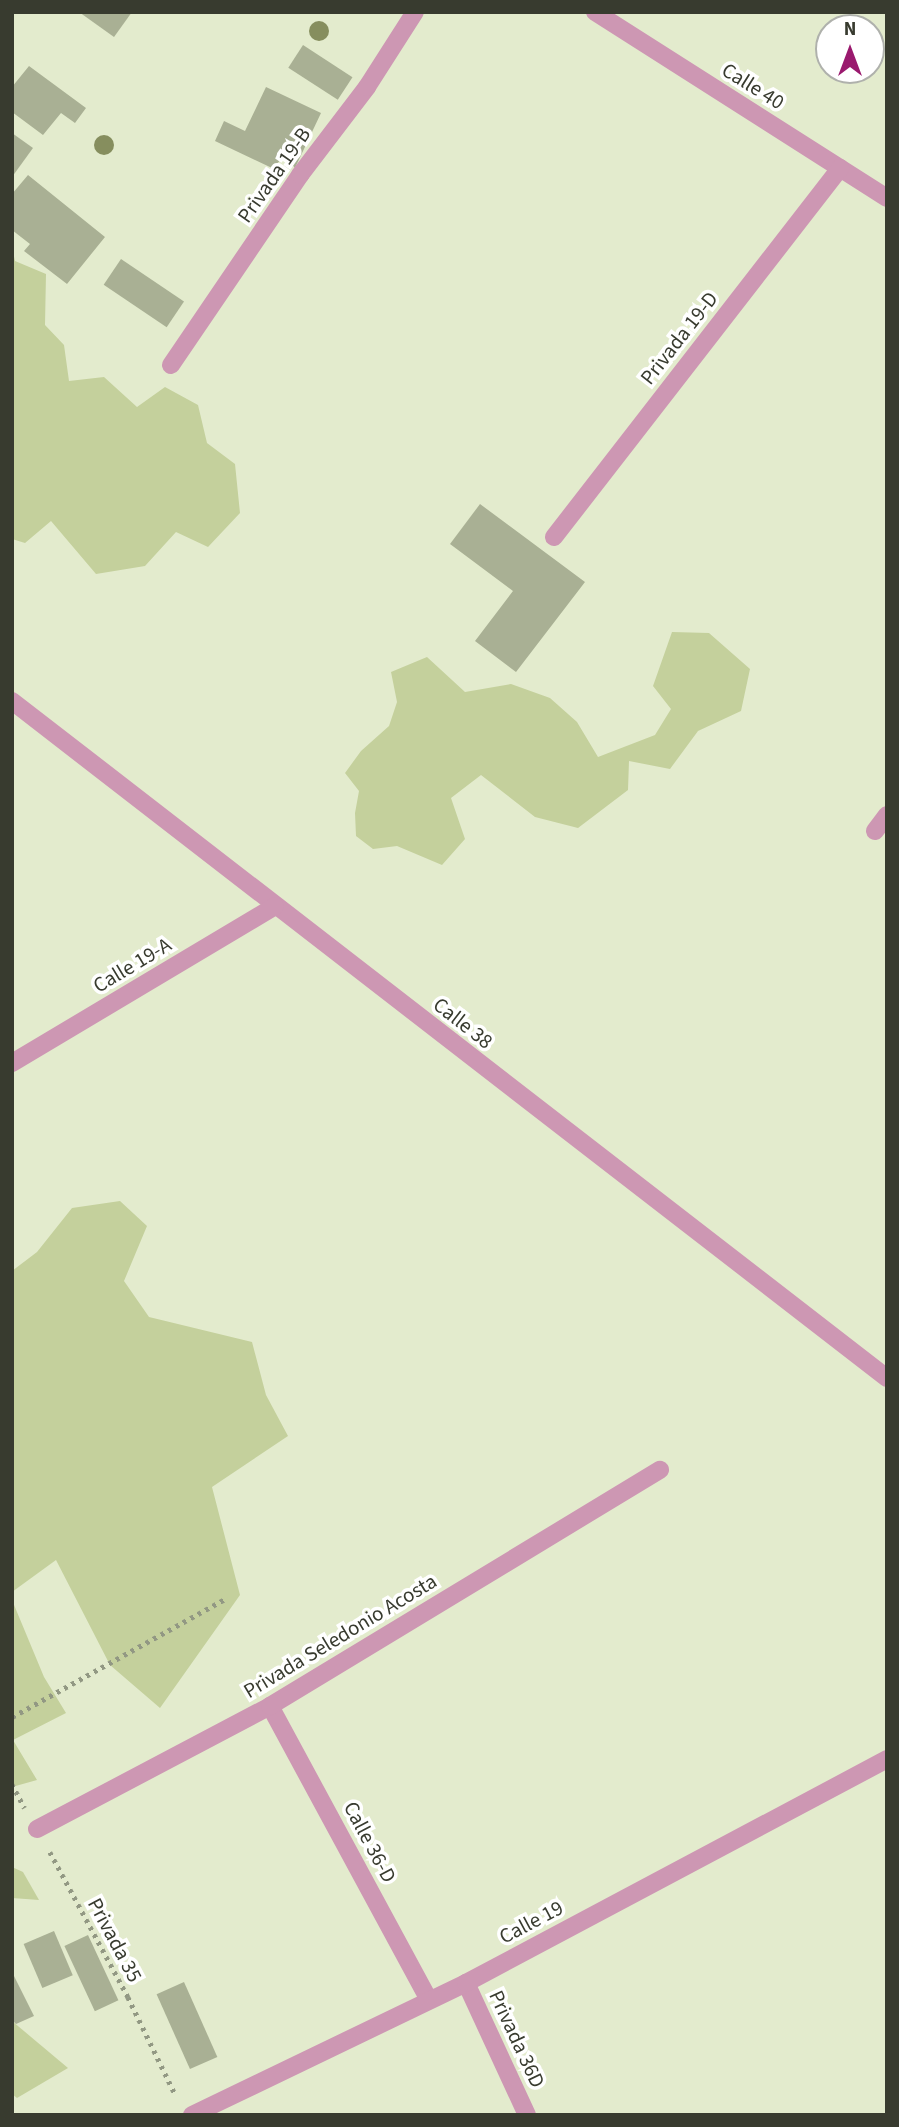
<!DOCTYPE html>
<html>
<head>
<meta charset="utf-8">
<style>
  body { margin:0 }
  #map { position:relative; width:899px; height:2127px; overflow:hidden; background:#e3ebcd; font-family:"Source Sans 3",sans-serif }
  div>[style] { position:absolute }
  .green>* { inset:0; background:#c4d09c }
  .building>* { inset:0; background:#a9b094; transform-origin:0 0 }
  .path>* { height:4.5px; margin-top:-2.25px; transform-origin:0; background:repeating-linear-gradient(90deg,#929883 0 3.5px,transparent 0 8.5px) }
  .minor>* { height:18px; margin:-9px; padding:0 9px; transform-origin:9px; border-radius:9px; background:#cd97b3 }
  .trees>* { width:20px; height:20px; margin:-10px; border-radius:50%; background:#868e5e }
  span { translate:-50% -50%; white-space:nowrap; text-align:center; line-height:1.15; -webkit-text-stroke:7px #fff; paint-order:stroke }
  .street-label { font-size:21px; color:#383b2f }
  .frame { position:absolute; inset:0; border:14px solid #383b2f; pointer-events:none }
  .north { position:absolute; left:815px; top:14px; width:70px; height:70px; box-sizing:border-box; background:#fff; border:2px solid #afb1ac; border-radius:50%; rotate:0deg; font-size:19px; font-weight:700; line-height:28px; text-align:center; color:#383b2f }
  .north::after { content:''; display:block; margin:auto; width:24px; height:32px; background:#9a196e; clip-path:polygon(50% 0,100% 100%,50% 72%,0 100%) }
</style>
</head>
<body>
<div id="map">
  <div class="green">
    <i style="clip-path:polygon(12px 247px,15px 261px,46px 274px,45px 325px,64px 345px,69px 381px,104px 377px,137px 407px,165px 387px,198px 405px,207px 443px,235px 464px,240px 513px,208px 547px,176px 532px,145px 566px,96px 574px,51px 521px,25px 543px,12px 539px)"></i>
    <i style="clip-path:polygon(672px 632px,709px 633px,750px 669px,741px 711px,698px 731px,670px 769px,629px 761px,628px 790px,578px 828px,535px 817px,481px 775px,451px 798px,465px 839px,442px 865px,397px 846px,373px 849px,356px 836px,355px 813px,359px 791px,345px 773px,361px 751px,389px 726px,397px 702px,391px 672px,427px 657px,465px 692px,511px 684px,550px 698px,577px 722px,598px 757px,655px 735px,671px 709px,653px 686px)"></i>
    <i style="clip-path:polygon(120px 1201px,147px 1226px,124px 1281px,149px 1317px,252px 1342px,266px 1395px,288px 1436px,212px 1487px,240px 1595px,160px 1708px,110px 1665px,56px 1560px,12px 1592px,12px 1271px,37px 1252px,72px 1208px)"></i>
    <i style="clip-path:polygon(12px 1600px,44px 1677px,66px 1713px,13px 1740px,37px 1780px,12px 1787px)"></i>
    <i style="clip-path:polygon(12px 1867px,23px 1872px,39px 1900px,12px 1898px)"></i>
    <i style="clip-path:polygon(12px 2021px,68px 2068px,17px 2098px,12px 2094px)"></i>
  </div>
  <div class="building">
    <i style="clip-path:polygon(79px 12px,132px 12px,114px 37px)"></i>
    <i style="left:303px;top:45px;width:59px;height:27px;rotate:33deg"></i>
    <i style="clip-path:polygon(29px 66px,86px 108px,75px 123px,61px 113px,43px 135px,12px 112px,12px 87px)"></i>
    <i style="clip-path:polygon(266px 87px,321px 113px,295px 168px,285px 156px,272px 168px,215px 141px,224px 121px,245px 131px)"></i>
    <i style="clip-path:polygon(12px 133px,33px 148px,12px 177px)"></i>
    <i style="clip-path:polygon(28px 175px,105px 237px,67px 284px,24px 251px,30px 244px,12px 230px,12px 194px)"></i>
    <i style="left:121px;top:259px;width:76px;height:31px;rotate:34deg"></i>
    <i style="clip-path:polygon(480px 504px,585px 582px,516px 672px,475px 641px,513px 591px,450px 544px)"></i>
    <i style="left:54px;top:1931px;width:48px;height:33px;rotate:67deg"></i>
    <i style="left:88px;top:1935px;width:72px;height:26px;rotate:65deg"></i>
    <i style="clip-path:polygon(12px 1972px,34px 2016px,16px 2024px,12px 2020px)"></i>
    <i style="left:184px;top:1982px;width:82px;height:30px;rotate:66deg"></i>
  </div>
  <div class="path">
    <i style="left:12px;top:1717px;width:246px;rotate:-29deg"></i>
    <i style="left:12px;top:1784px;width:27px;rotate:62deg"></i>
    <i style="left:50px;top:1852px;width:165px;rotate:61.7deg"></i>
    <i style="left:128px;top:1997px;width:110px;rotate:64.1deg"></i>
  </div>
  <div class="minor">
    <i style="left:595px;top:12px;width:346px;rotate:32.5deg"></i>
    <i style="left:171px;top:365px;width:230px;rotate:-55.8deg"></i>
    <i style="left:300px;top:175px;width:111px;rotate:-52.7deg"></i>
    <i style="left:367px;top:87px;width:89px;rotate:-57.4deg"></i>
    <i style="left:554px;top:537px;width:467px;rotate:-52.2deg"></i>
    <i style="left:12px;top:701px;width:1106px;rotate:37.73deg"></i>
    <i style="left:875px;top:831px;width:20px;rotate:-53deg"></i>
    <i style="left:12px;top:1063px;width:306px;rotate:-30.8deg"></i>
    <i style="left:270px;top:1706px;width:334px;rotate:61.6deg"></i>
    <i style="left:37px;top:1829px;width:263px;rotate:-27.8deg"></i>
    <i style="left:270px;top:1706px;width:456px;rotate:-31.2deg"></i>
    <i style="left:466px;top:1983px;width:145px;rotate:65.2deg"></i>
    <i style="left:192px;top:2115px;width:304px;rotate:-25.7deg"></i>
    <i style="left:466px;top:1983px;width:477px;rotate:-28deg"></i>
  </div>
  <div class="trees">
    <i style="left:319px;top:31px"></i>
    <i style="left:104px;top:145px"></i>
  </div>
  <div class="street-label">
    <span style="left:753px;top:86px;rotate:32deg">Calle 40</span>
    <span style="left:274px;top:175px;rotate:-55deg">Privada 19-B</span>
    <span style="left:679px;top:338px;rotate:-52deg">Privada 19-D</span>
    <span style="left:132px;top:965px;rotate:-31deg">Calle 19-A</span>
    <span style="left:463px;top:1023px;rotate:38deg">Calle 38</span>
    <span style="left:340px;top:1636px;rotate:-31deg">Privada Seledonio Acosta</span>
    <span style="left:370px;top:1842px;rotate:62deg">Calle 36-D</span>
    <span style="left:531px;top:1922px;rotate:-28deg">Calle 19</span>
    <span style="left:115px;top:1940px;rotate:62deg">Privada 35</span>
    <span style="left:517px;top:2039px;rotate:65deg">Privada 36D</span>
  </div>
  <div class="frame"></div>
  <div class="north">N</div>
</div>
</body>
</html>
